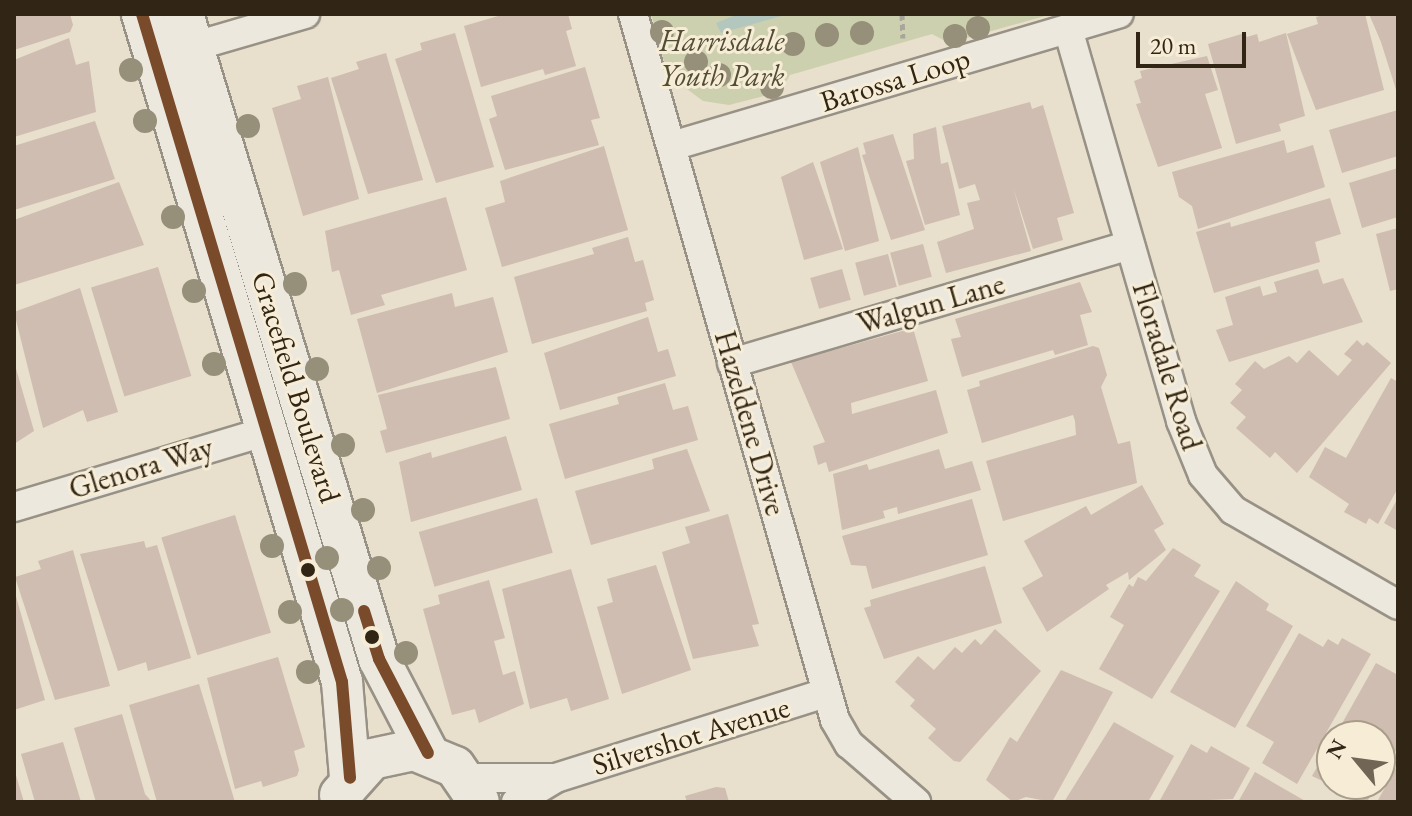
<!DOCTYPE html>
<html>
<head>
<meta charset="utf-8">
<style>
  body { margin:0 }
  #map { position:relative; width:1412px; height:816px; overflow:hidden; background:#e8dfcc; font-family:"EB Garamond",serif }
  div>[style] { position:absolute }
  .green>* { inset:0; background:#cdd0ae }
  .water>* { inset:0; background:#b4c7bf }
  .building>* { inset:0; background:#cebdb0; transform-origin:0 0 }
  .path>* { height:5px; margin-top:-2.5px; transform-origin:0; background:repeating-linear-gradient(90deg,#a9a49c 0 6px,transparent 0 10px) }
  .roads { filter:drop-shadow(2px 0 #989185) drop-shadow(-2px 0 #989185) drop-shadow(0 2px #989185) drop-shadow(0 -2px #989185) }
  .street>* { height:28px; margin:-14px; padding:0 14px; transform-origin:14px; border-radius:14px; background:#ece8de }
  .secondary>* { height:40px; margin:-20px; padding:0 20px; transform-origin:20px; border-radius:20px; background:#ece8de }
  .bus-1>* { height:12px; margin:-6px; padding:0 6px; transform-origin:6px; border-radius:6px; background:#7a4b2a }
  .trees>* { width:24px; height:24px; margin:-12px; border-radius:50%; background:#968f79 }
  .dots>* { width:22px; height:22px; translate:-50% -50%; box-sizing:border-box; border:4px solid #f7edd7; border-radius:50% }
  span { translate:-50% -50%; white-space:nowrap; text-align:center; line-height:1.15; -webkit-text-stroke:6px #f7edd7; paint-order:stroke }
  .park-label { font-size:30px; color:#524d35; font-style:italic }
  .street-label { font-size:30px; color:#312515 }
  .frame { position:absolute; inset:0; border:16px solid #312515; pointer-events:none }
  .north { position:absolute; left:1316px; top:720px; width:80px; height:80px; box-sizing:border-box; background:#f7edd7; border:2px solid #a89d89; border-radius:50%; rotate:299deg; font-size:22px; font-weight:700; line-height:32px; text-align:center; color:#312515 }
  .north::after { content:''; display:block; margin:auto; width:28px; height:36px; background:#716655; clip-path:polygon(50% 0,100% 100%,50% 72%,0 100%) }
  .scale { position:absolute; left:1136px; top:32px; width:110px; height:36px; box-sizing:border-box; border:4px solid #312515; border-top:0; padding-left:10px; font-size:24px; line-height:28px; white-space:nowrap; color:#312515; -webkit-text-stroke:6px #f7edd7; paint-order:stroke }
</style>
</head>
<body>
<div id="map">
  <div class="green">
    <i style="clip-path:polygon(651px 14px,1052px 14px,949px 43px,932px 34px,790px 75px,780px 92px,729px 105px,703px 101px,675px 80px,665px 65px)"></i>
  </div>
  <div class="water">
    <i style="clip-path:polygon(738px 14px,789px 14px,721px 33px,716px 23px)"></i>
  </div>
  <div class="building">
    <i style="clip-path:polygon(14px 14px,70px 14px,73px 25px,70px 32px,14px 50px)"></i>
    <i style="clip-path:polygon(505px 14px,568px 14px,572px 29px,566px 31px,576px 66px,545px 75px,543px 69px,481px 87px,464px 26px)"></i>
    <i style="clip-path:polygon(1327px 14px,1365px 14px,1384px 90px,1316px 110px,1287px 34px,1318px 24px,1316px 17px)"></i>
    <i style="clip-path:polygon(1369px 14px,1398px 14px,1398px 96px,1381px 42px)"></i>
    <i style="clip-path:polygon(455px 33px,494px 167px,436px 183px,395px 59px,422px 50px,420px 43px)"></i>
    <i style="clip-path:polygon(1245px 33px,1247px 37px,1257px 34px,1259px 42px,1286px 33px,1305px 116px,1279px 124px,1281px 131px,1236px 144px,1208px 44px)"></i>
    <i style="clip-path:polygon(69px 38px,76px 65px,89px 61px,96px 112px,14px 137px,14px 60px)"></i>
    <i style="clip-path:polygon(386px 53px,423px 180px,368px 194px,331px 78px,359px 69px,356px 62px)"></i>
    <i style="clip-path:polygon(1207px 56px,1218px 90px,1205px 94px,1222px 148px,1158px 167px,1136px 104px,1141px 103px,1134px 81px,1142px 78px,1140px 71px)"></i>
    <i style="clip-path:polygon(585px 67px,600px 118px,591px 120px,599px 145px,505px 170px,489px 119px,497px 116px,491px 96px)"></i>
    <i style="clip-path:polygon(328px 77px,359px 199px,303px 216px,272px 108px,301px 99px,297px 86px)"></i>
    <i style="clip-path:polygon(1030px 102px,1032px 109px,1043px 105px,1074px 213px,1057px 218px,1063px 240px,1033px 249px,1013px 187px,1031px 251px,946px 273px,937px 242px,974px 229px,967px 203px,980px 200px,975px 184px,959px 189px,942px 126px)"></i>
    <i style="clip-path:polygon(1398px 110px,1398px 156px,1342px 173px,1329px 130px)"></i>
    <i style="clip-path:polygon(95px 121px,115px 179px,14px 210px,14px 146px)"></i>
    <i style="clip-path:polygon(936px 127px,941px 164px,948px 162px,960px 215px,925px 225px,906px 161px,914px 159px,913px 134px)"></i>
    <i style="clip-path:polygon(893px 134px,925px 230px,891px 240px,862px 155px,866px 154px,863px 143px)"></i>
    <i style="clip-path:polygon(1284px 140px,1287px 153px,1313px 145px,1325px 187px,1198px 229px,1192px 206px,1179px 197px,1172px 172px)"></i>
    <i style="clip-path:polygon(604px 146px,628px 230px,502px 267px,485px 208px,505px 202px,500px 181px)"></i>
    <i style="clip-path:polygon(858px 147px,879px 241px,845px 251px,820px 162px)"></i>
    <i style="clip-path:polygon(813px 162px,843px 249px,804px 260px,781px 177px)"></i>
    <i style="clip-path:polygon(1398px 168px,1398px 217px,1362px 228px,1349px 183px)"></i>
    <i style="clip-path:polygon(119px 182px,144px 245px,14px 285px,14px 220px)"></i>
    <i style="clip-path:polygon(446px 197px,467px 270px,381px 295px,385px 305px,351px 315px,339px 270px,332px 272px,325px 231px)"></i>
    <i style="clip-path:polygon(1330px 198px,1341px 234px,1315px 242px,1320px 262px,1214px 293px,1196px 232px,1230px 222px,1231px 227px)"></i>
    <i style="clip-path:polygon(1398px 228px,1398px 289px,1390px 291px,1376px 234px)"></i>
    <i style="clip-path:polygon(628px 237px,635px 262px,643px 260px,654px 300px,645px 303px,647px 311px,532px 344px,514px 277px,594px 254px,592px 248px)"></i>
    <i style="left:923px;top:244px;width:34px;height:34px;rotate:75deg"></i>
    <i style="left:888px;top:254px;width:34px;height:34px;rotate:75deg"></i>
    <i style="left:158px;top:267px;width:114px;height:70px;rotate:73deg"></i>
    <i style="left:842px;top:269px;width:32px;height:33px;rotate:74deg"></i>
    <i style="clip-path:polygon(1318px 269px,1323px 284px,1343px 278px,1363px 322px,1229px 362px,1216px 330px,1233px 325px,1225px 297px,1260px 286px,1263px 296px,1277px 292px,1274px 282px)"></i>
    <i style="clip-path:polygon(1080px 282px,1092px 312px,1080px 315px,1088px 345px,1055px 355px,1053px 350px,962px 377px,951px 339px,961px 337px,955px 319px)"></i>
    <i style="clip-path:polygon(80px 288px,118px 412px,87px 422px,83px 410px,43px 428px,14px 312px)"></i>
    <i style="clip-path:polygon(452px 293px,455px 307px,493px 297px,508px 352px,377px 393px,357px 319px)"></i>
    <i style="clip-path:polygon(648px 317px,658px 352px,668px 349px,676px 376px,560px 410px,544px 353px)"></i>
    <i style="clip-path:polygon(913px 328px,928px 381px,851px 403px,852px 414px,936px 390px,948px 433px,829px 472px,826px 462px,818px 465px,813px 446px,825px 442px,791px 362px)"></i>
    <i style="clip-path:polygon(1357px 340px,1363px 346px,1367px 342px,1391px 363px,1297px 473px,1275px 452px,1270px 458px,1236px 428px,1246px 417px,1230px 403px,1242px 390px,1235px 384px,1255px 361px,1264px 369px,1289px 356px,1297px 363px,1309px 350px,1338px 376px,1352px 360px,1344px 354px)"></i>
    <i style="clip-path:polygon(1093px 346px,1099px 348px,1107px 375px,1101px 387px,1118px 444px,1130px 441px,1137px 483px,1003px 521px,986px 461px,1076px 435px,1075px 421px,1073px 415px,982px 443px,967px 390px,980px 386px,979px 381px)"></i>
    <i style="clip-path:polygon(15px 365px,34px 431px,14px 444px,14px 365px)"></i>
    <i style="clip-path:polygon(496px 367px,510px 419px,386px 453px,380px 431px,387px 429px,378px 395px)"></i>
    <i style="clip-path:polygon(1391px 378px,1398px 382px,1398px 488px,1378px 524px,1369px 518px,1366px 524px,1344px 512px,1349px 504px,1309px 477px,1325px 447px,1346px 458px)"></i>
    <i style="clip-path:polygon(665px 383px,673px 410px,688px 406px,698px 440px,565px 479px,549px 424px,619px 404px,617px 397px)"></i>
    <i style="clip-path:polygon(506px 436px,522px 490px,411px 522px,399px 462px,431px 452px,432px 458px)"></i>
    <i style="clip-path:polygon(687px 449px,710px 511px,591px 545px,575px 491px,654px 469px,652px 459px)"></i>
    <i style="clip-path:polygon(939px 449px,945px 469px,972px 461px,981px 490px,898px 514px,897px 507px,883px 511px,885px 518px,842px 530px,833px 474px,867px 464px,869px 470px)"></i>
    <i style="clip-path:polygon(1142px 485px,1164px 524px,1154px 530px,1166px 550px,1129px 580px,1128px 572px,1106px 585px,1109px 589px,1047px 632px,1022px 588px,1043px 576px,1024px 541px,1086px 506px,1091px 515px)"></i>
    <i style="left:537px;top:498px;width:57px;height:123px;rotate:74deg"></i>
    <i style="clip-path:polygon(1398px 498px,1398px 531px,1384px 523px)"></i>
    <i style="clip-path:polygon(972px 499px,988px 555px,872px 589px,866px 566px,851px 565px,842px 536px)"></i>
    <i style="clip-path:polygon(728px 514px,759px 624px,752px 625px,759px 646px,693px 659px,662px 552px,690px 543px,685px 527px)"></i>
    <i style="left:235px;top:515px;width:123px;height:77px;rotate:73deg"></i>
    <i style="clip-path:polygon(144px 541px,146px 548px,157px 545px,191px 658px,148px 671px,146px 662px,118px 671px,80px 554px)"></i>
    <i style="clip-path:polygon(1173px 548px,1201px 565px,1194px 576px,1220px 591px,1152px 699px,1099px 669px,1124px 625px,1110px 617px,1129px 584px,1133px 587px,1138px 577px,1146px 581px)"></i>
    <i style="clip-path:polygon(73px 550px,110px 686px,55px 700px,15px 577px,41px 569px,38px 561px)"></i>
    <i style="clip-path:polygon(656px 565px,691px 670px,622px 694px,597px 607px,613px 602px,607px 579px)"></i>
    <i style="clip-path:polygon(985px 566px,1002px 623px,884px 659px,864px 608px,871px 606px,870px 600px)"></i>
    <i style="clip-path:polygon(571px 569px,609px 699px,571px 711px,567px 698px,530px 709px,502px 589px)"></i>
    <i style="clip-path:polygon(489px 580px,505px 638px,494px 641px,503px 675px,515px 671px,524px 704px,479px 723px,475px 709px,452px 715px,423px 609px,440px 604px,438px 595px)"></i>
    <i style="clip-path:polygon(1236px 581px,1269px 604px,1266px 610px,1293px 626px,1235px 728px,1170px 692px)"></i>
    <i style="clip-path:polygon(14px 589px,45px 700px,14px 710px)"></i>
    <i style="clip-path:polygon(995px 629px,1041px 671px,960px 762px,954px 761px,928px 738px,936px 729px,910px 706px,915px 700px,895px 682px,918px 656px,934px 670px,955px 647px,962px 653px,975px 639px,981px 645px)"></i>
    <i style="clip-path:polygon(1299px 633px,1323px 647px,1328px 639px,1338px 645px,1342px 638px,1371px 654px,1297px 784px,1262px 763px,1274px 742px,1246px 726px)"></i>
    <i style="clip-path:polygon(278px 657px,305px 747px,294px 751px,299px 770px,297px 776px,263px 787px,261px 781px,235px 789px,207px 678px)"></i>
    <i style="clip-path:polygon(1376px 663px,1398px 675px,1398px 747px,1380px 779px,1380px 736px,1335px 736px)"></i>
    <i style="clip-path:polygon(1061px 670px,1113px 692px,1052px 802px,1026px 797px,1013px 802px,986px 780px,1010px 737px,1017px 742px)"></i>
    <i style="clip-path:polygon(199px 684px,235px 802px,157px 802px,129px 705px)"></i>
    <i style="clip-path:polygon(122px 714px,145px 794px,152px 802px,96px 802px,74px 728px)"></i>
    <i style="clip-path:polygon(1114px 722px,1174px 756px,1148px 802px,1064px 802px)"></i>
    <i style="clip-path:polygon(1332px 741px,1332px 784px,1377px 784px,1367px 802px,1312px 776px)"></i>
    <i style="clip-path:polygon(63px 742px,81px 802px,35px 802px,21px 754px)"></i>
    <i style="clip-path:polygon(1191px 744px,1207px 753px,1211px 746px,1250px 768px,1233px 799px,1159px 802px)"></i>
    <i style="clip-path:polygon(1398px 764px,1398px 802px,1377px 802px)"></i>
    <i style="clip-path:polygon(14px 772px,15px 772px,24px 802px,14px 802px)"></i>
    <i style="clip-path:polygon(1255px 772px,1307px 802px,1238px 802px)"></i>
    <i style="clip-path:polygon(716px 787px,725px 788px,729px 802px,687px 802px,685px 796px)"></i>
  </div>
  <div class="path">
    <i style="left:902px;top:14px;width:24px;rotate:88deg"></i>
  </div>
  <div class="roads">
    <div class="street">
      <i style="left:633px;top:14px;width:734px;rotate:74.03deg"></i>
      <i style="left:835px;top:720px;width:28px;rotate:60deg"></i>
      <i style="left:849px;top:744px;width:89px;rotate:40.9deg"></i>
      <i style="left:1068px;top:29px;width:408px;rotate:73.9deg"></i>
      <i style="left:1181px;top:421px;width:58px;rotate:67.8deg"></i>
      <i style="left:1203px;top:475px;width:46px;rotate:49.4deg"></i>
      <i style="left:1233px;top:510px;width:190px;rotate:29.9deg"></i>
      <i style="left:192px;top:47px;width:118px;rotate:-16.3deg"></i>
      <i style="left:672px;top:146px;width:466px;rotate:-16.5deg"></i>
      <i style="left:732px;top:363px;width:415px;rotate:-16.5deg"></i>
      <i style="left:14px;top:507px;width:264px;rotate:-16.7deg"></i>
      <i style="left:466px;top:778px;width:89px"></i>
      <i style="left:516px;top:802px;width:47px;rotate:-31deg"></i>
      <i style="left:556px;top:778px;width:283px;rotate:-17.5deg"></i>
    </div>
    <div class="secondary">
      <i style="left:142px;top:14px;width:697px;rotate:73.33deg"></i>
      <i style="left:342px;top:682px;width:96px;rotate:85.2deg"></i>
      <i style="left:183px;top:14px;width:674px;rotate:73.1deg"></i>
      <i style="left:379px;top:659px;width:106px;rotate:62.5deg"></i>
      <i style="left:340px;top:795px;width:48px;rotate:-48.4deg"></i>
      <i style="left:372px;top:759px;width:43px;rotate:-12.1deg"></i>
      <i style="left:414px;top:750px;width:44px;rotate:22.5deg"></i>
      <i style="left:455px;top:767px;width:42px;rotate:55.6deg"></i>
    </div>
  </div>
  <div class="bus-1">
    <i style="left:142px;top:14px;width:697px;rotate:73.33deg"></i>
    <i style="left:342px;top:682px;width:96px;rotate:85.2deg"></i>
    <i style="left:364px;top:611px;width:50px;rotate:72.6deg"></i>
    <i style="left:379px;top:659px;width:106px;rotate:62.5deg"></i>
  </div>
  <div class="trees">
    <i style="left:978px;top:28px"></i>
    <i style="left:662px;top:32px"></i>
    <i style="left:862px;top:33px"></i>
    <i style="left:827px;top:35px"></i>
    <i style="left:955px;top:36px"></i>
    <i style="left:793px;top:44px"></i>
    <i style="left:696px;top:62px"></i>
    <i style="left:131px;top:70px"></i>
    <i style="left:719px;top:75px"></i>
    <i style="left:772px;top:87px"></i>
    <i style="left:145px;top:121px"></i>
    <i style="left:248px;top:126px"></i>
    <i style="left:173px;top:217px"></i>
    <i style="left:295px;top:284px"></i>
    <i style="left:194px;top:291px"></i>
    <i style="left:214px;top:364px"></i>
    <i style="left:317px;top:369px"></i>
    <i style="left:343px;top:445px"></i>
    <i style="left:363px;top:510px"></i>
    <i style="left:272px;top:546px"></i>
    <i style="left:327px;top:558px"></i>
    <i style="left:379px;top:568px"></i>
    <i style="left:342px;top:610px"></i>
    <i style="left:290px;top:612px"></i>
    <i style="left:406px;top:653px"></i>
    <i style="left:308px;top:672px"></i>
  </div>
  <div class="dots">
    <i style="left:308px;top:570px;background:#312515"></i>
    <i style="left:372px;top:637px;background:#312515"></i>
  </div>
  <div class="park-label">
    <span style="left:722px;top:58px">Harrisdale<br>Youth Park</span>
  </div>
  <div class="street-label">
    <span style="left:895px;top:80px;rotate:-17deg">Barossa Loop</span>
    <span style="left:931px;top:304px;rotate:-16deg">Walgun Lane</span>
    <span style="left:1167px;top:366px;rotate:73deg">Floradale Road</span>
    <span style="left:296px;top:387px;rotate:73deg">Gracefield Boulevard</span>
    <span style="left:750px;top:423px;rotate:74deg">Hazeldene Drive</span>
    <span style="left:141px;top:468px;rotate:-17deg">Glenora Way</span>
    <span style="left:691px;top:736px;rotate:-17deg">Silvershot Avenue</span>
  </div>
  <div class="frame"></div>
  <div class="north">N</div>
  <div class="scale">20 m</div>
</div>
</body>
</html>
